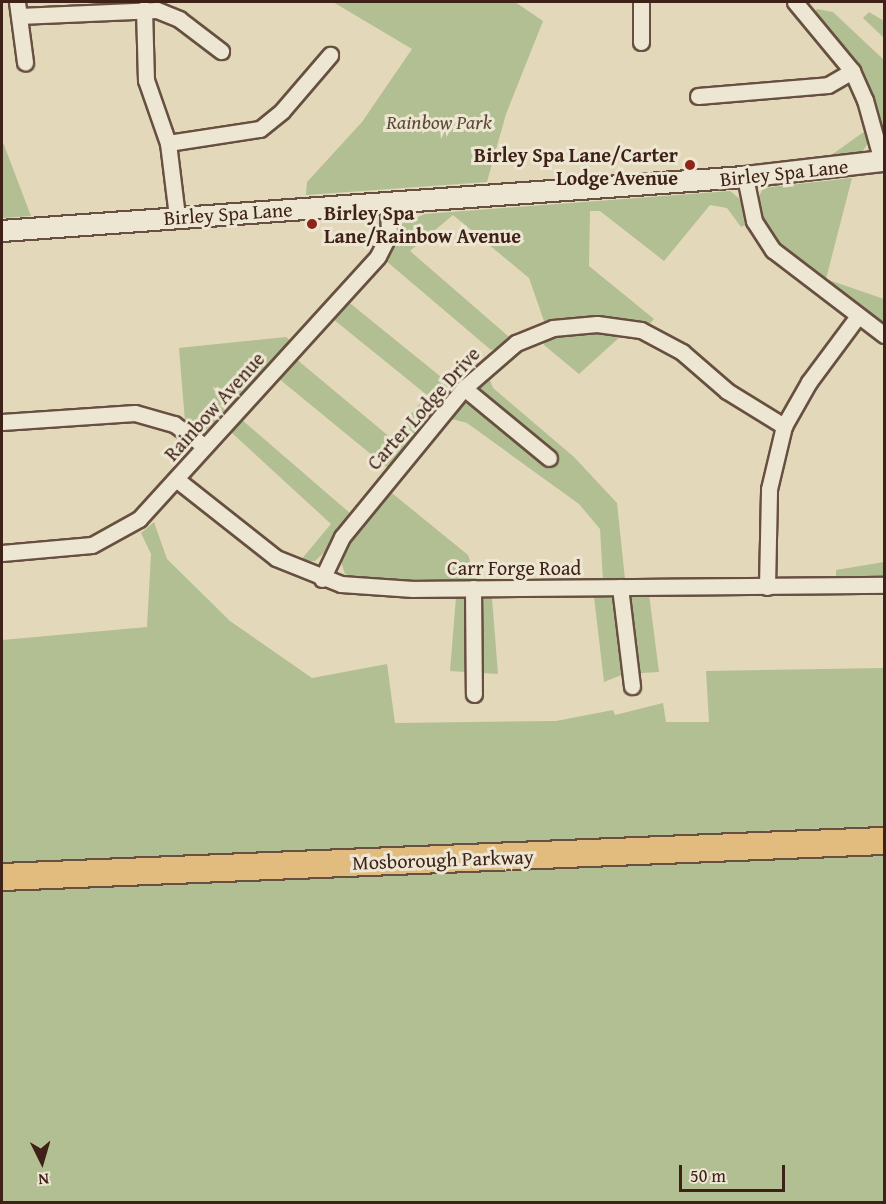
<!DOCTYPE html>
<html>
<head>
<meta charset="utf-8">
<style>
  body { margin:0 }
  #map { position:relative; width:886px; height:1204px; overflow:hidden; background:#e4d8bb; font-family:"Gentium Book Plus",serif }
  div>[style] { position:absolute }
  .green>* { inset:0; background:#b1bf92; transform-origin:0 0 }
  .roads { filter:drop-shadow(2px 0 #685040) drop-shadow(-2px 0 #685040) drop-shadow(0 2px #685040) drop-shadow(0 -2px #685040) }
  .minor>* { height:15px; margin:-7.5px; padding:0 7.5px; transform-origin:7.5px; border-radius:7.5px; background:#ede6d3 }
  .tertiary>* { height:20px; margin:-10px; padding:0 10px; transform-origin:10px; border-radius:10px; background:#ede6d3 }
  .trunk>* { height:26px; margin:-13px; padding:0 13px; transform-origin:13px; border-radius:13px; background:#e2bc7e }
  .dots>* { width:16px; height:16px; translate:-50% -50%; box-sizing:border-box; border:3px solid #ede6d3; border-radius:50% }
  span { translate:-50% -50%; white-space:nowrap; text-align:center; line-height:1.15; -webkit-text-stroke:6px #ede6d3; paint-order:stroke }
  .park-label { font-size:20px; color:#5c4936; font-style:italic }
  .poi-label { font-size:20px; color:#3f2217; font-weight:700 }
  .right { translate:-100% -50%; text-align:right }
  .left { translate:0 -50%; text-align:left }
  .street-label { font-size:20px; color:#3f2217 }
  .frame { position:absolute; inset:0; border:3px solid #3f2217; pointer-events:none }
  .north { position:absolute; left:12px; top:1132px; width:60px; height:60px; -webkit-text-stroke:4px #ede6d3; paint-order:stroke; rotate:175deg; font-size:16px; font-weight:700; line-height:24px; text-align:center; color:#3f2217 }
  .north::after { content:''; display:block; margin:auto; width:21px; height:27px; background:#3f2217; clip-path:polygon(50% 0,100% 100%,50% 72%,0 100%) }
  .scale { position:absolute; left:679px; top:1165px; width:106px; height:27px; box-sizing:border-box; border:3px solid #3f2217; border-top:0; padding-left:8px; font-size:18px; line-height:21px; white-space:nowrap; color:#3f2217; -webkit-text-stroke:4px #ede6d3; paint-order:stroke }
</style>
</head>
<body>
<div id="map">
  <div class="green">
    <i style="clip-path:polygon(333px 2px,515px 2px,543px 21px,506px 114px,487px 182px,306px 195px,307px 182px,362px 122px,412px 49px)"></i>
    <i style="clip-path:polygon(817px 9px,833px 12px,884px 60px,884px 140px,857px 64px,814px 13px)"></i>
    <i style="clip-path:polygon(869px 12px,884px 21px,884px 38px,863px 18px)"></i>
    <i style="clip-path:polygon(865px 131px,868px 143px,859px 157px,822px 163px,805px 158px,830px 156px)"></i>
    <i style="clip-path:polygon(2px 143px,4px 145px,31px 216px,2px 218px)"></i>
    <i style="clip-path:polygon(852px 178px,826px 279px,884px 299px,884px 327px,789px 257px,760px 219px,756px 203px,763px 188px)"></i>
    <i style="clip-path:polygon(730px 191px,740px 199px,748px 224px,741px 227px,727px 208px,710px 205px,664px 261px,600px 211px,590px 211px,589px 266px,654px 319px,649px 325px,622px 335px,579px 374px,544px 345px,545px 324px,529px 278px,453px 215px,410px 251px,516px 343px,491px 350px,385px 260px,396px 226px,425px 214px)"></i>
    <i style="left:346px;top:300px;width:141px;height:23px;rotate:39deg"></i>
    <i style="clip-path:polygon(286px 337px,293px 343px,219px 423px,204px 430px,185px 422px,179px 348px)"></i>
    <i style="clip-path:polygon(295px 358px,391px 438px,421px 402px,435px 414px,389px 469px,278px 378px)"></i>
    <i style="clip-path:polygon(487px 372px,493px 388px,574px 457px,617px 503px,625px 579px,603px 581px,600px 529px,579px 504px,467px 423px,448px 418px)"></i>
    <i style="clip-path:polygon(241px 419px,351px 514px,330px 547px,315px 561px,300px 561px,331px 524px,231px 432px)"></i>
    <i style="clip-path:polygon(387px 489px,468px 555px,478px 582px,363px 579px,345px 574px,340px 559px,344px 545px)"></i>
    <i style="clip-path:polygon(154px 522px,167px 559px,230px 621px,312px 678px,387px 664px,395px 723px,556px 721px,613px 710px,615px 715px,663px 703px,666px 722px,709px 722px,706px 671px,884px 668px,884px 826px,2px 863px,2px 640px,147px 627px,151px 554px,141px 533px)"></i>
    <i style="clip-path:polygon(884px 562px,884px 579px,836px 581px,836px 570px)"></i>
    <i style="clip-path:polygon(649px 594px,659px 672px,624px 674px,604px 682px,594px 597px)"></i>
    <i style="clip-path:polygon(456px 597px,492px 598px,498px 674px,450px 671px)"></i>
    <i style="left:884px;top:855px;width:347px;height:883px;rotate:90deg"></i>
  </div>
  <div class="roads">
    <div class="minor">
      <i style="left:17px;top:2px;width:61px;rotate:82.4deg"></i>
      <i style="left:795px;top:2px;width:89px;rotate:50.4deg"></i>
      <i style="left:852px;top:71px;width:32px;rotate:66deg"></i>
      <i style="left:865px;top:100px;width:63px;rotate:74.4deg"></i>
      <i style="left:144px;top:9px;width:71px;rotate:88.4deg"></i>
      <i style="left:146px;top:80px;width:67px;rotate:70.8deg"></i>
      <i style="left:168px;top:143px;width:74px;rotate:83deg"></i>
      <i style="left:19px;top:16px;width:138px;rotate:-2.5deg"></i>
      <i style="left:157px;top:10px;width:24px;rotate:22deg"></i>
      <i style="left:179px;top:19px;width:53px;rotate:37.3deg"></i>
      <i style="left:641px;top:42px;width:40px;rotate:-90deg"></i>
      <i style="left:698px;top:96px;width:130px;rotate:-4.8deg"></i>
      <i style="left:828px;top:85px;width:28px;rotate:-30deg"></i>
      <i style="left:168px;top:143px;width:93px;rotate:-8.7deg"></i>
      <i style="left:260px;top:129px;width:28px;rotate:-39deg"></i>
      <i style="left:282px;top:111px;width:74px;rotate:-49.4deg"></i>
      <i style="left:745px;top:177px;width:45px;rotate:78.4deg"></i>
      <i style="left:754px;top:221px;width:35px;rotate:57deg"></i>
      <i style="left:773px;top:250px;width:140px;rotate:37.4deg"></i>
      <i style="left:464px;top:388px;width:110px;rotate:39.5deg"></i>
      <i style="left:2px;top:422px;width:133px;rotate:-3.9deg"></i>
      <i style="left:135px;top:413px;width:41px;rotate:15.8deg"></i>
      <i style="left:174px;top:424px;width:37px;rotate:36deg"></i>
      <i style="left:176px;top:479px;width:127px;rotate:38.3deg"></i>
      <i style="left:276px;top:558px;width:70px;rotate:21.8deg"></i>
      <i style="left:341px;top:584px;width:72px;rotate:4deg"></i>
      <i style="left:413px;top:589px;width:471px;rotate:-0.5deg"></i>
      <i style="left:2px;top:553px;width:90px;rotate:-5.1deg"></i>
      <i style="left:92px;top:545px;width:54px;rotate:-29deg"></i>
      <i style="left:139px;top:519px;width:355px;rotate:-47.7deg"></i>
      <i style="left:378px;top:256px;width:25px;rotate:-63deg"></i>
      <i style="left:389px;top:234px;width:32px;rotate:-92deg"></i>
      <i style="left:322px;top:579px;width:47px;rotate:-64.5deg"></i>
      <i style="left:342px;top:537px;width:193px;rotate:-50.7deg"></i>
      <i style="left:464px;top:388px;width:69px;rotate:-40.9deg"></i>
      <i style="left:516px;top:343px;width:40px;rotate:-22deg"></i>
      <i style="left:553px;top:328px;width:44px;rotate:-5.2deg"></i>
      <i style="left:597px;top:324px;width:44px;rotate:7.8deg"></i>
      <i style="left:641px;top:330px;width:47px;rotate:28.2deg"></i>
      <i style="left:682px;top:352px;width:60px;rotate:40.9deg"></i>
      <i style="left:727px;top:391px;width:67px;rotate:31.6deg"></i>
      <i style="left:620px;top:587px;width:100px;rotate:83.1deg"></i>
      <i style="left:767px;top:587px;width:98px;rotate:-88.8deg"></i>
      <i style="left:769px;top:489px;width:65px;rotate:-76.6deg"></i>
      <i style="left:784px;top:426px;width:51px;rotate:-60.4deg"></i>
      <i style="left:809px;top:382px;width:82px;rotate:-53.4deg"></i>
      <i style="left:473px;top:588px;width:106px;rotate:89.5deg"></i>
    </div>
    <div class="tertiary">
      <i style="left:2px;top:231px;width:745px;rotate:-4.16deg"></i>
      <i style="left:745px;top:177px;width:140px;rotate:-6.6deg"></i>
    </div>
    <div class="trunk">
      <i style="left:2px;top:877px;width:883px;rotate:-2.34deg"></i>
    </div>
  </div>
  <div class="dots">
    <i style="left:690px;top:165px;background:#8f2418"></i>
    <i style="left:312px;top:224px;background:#8f2418"></i>
  </div>
  <div class="park-label">
    <span style="left:439px;top:121px">Rainbow Park</span>
  </div>
  <div class="poi-label">
    <span class="right" style="left:678px;top:166px">Birley Spa Lane/Carter<br>Lodge Avenue</span>
    <span class="left" style="left:324px;top:224px">Birley Spa<br>Lane/Rainbow Avenue</span>
  </div>
  <div class="street-label">
    <span style="left:784px;top:172px;rotate:-6deg">Birley Spa Lane</span>
    <span style="left:228px;top:213px;rotate:-4deg">Birley Spa Lane</span>
    <span style="left:214px;top:406px;rotate:-48deg">Rainbow Avenue</span>
    <span style="left:423px;top:408px;rotate:-48deg">Carter Lodge Drive</span>
    <span style="left:514px;top:567px">Carr Forge Road</span>
    <span style="left:443px;top:859px;rotate:-2deg">Mosborough Parkway</span>
  </div>
  <div class="frame"></div>
  <div class="north">N</div>
  <div class="scale">50 m</div>
</div>
</body>
</html>
